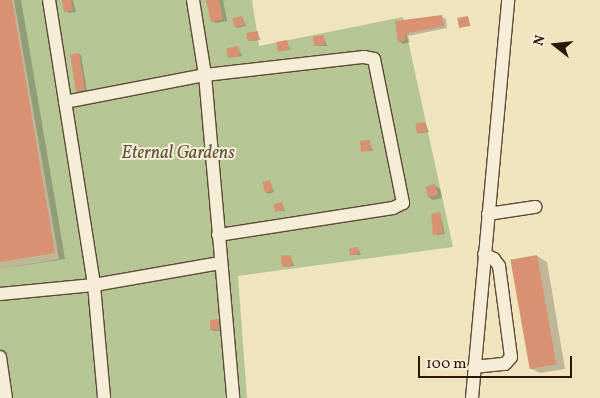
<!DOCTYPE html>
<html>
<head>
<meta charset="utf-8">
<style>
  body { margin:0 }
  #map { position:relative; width:600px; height:398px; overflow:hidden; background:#efe4be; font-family:Vollkorn,serif }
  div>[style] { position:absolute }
  .green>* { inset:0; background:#b5c594 }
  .shadow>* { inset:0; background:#0003 }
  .building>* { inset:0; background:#d89271; transform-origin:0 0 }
  .roads { filter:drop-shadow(1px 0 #5f4836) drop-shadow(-1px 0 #5f4836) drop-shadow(0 1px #5f4836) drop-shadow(0 -1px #5f4836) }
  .minor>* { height:12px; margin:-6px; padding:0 6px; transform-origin:6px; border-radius:6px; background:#f5edd5 }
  span { translate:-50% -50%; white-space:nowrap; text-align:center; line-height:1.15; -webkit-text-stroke:4px #f5edd5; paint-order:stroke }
  .park-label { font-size:18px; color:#5e523a; font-style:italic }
  .north { position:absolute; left:530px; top:20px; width:50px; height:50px; -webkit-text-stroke:4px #f5edd5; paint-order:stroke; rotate:286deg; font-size:14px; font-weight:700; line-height:20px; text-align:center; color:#2f1409 }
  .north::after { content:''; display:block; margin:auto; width:18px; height:22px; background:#2f1409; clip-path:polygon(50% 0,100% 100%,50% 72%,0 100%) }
  .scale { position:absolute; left:418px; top:356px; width:154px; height:22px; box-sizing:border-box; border:2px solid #2f1409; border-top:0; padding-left:6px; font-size:15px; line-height:18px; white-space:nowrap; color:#2f1409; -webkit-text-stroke:4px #f5edd5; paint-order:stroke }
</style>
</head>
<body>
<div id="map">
  <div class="green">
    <i style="clip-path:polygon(14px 0,252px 0,259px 46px,403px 17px,453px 247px,238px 276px,247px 398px,0 398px,0 269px,59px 259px)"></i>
  </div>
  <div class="shadow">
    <i style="clip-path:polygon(0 0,21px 0,65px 259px,0 269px)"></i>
    <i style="clip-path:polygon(62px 0,73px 0,76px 12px,69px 13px,65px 11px)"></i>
    <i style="clip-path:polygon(206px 0,223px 0,227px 21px,216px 23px,212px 21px)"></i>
    <i style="clip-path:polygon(242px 17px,246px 26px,238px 28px,236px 27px)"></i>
    <i style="clip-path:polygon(442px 17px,446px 19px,447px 28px,408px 36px,410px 42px,403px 44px,399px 41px,396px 22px)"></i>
    <i style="clip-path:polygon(468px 18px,471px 26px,459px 27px)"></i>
    <i style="clip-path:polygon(257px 32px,261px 40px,249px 41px)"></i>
    <i style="clip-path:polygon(323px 36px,327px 46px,316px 46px)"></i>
    <i style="clip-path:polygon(287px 41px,290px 50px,279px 51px)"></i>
    <i style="clip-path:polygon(238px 48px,242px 56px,230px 57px)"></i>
    <i style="clip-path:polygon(79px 54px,81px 55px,87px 91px,78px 92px,76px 91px)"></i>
    <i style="clip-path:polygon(425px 123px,429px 132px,418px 133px)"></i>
    <i style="clip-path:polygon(369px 142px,373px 151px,362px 151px)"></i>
    <i style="clip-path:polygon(270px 182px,274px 192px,268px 194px,266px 192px)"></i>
    <i style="clip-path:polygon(435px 186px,440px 189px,442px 198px,433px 200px,428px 197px)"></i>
    <i style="clip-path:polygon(282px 204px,285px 211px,276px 211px)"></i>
    <i style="clip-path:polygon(440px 214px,445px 234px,437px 235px,435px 234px)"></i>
    <i style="clip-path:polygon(358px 248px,361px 255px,351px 255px)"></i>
    <i style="clip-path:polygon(290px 256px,294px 266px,286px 267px,284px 266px)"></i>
    <i style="clip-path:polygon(537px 256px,547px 262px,565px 369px,540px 373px,530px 368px)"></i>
    <i style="clip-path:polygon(218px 320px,221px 331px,214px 331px,211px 330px)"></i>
  </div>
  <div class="building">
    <i style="clip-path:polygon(0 0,12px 0,55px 253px,0 262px)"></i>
    <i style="clip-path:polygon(62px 0,71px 0,73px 10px,64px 12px)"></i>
    <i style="clip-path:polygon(206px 0,219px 0,223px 19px,211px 22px)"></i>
    <i style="clip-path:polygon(442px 15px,444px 26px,405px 34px,406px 40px,398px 42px,395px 21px)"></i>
    <i style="left:242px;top:16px;width:9px;height:10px;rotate:77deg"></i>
    <i style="left:468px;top:16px;width:10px;height:11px;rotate:79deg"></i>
    <i style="clip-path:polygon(258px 31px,259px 40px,248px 41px,246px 33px)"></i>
    <i style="left:324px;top:35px;width:10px;height:11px;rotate:84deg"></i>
    <i style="left:287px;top:40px;width:10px;height:11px;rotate:79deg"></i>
    <i style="left:238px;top:46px;width:10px;height:12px;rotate:79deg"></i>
    <i style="left:79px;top:53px;width:37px;height:9px;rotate:81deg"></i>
    <i style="left:425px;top:122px;width:10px;height:10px;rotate:79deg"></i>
    <i style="left:370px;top:140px;width:11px;height:10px;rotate:85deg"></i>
    <i style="left:270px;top:180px;width:11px;height:8px;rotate:75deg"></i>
    <i style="left:435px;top:184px;width:11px;height:10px;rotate:75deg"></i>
    <i style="left:282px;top:202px;width:8px;height:9px;rotate:76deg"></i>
    <i style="clip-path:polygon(440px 212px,443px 233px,433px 235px,431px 214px)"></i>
    <i style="left:358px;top:247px;width:7px;height:9px;rotate:82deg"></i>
    <i style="left:291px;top:255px;width:11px;height:10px;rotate:85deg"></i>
    <i style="left:537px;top:255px;width:111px;height:27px;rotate:80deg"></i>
    <i style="clip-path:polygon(218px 319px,219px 330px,210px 330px,210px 320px)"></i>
  </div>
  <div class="roads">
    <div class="minor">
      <i style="left:49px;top:0;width:289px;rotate:81deg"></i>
      <i style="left:94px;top:285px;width:113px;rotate:84.9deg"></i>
      <i style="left:193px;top:0;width:76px;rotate:80.9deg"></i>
      <i style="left:205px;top:75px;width:324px;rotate:85deg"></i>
      <i style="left:65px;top:102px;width:143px;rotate:-10.9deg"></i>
      <i style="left:205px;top:75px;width:160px;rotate:-6.5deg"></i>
      <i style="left:364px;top:57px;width:10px;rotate:11deg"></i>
      <i style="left:374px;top:59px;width:147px;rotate:78.6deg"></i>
      <i style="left:403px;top:203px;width:11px;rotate:153deg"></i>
      <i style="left:393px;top:208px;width:177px;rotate:171.2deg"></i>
      <i style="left:488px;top:214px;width:48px;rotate:-8.5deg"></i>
      <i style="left:0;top:294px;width:94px;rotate:-5.5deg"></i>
      <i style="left:94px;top:285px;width:128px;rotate:-9.9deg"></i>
      <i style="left:0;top:357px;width:41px;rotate:81.7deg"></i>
      <i style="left:474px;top:367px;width:31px;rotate:-6deg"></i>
      <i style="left:505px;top:364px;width:9px;rotate:-49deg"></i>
      <i style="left:511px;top:357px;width:92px;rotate:-97.5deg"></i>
      <i style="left:499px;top:266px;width:9px;rotate:-126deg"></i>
      <i style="left:494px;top:259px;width:11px;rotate:-153deg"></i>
      <i style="left:472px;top:398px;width:400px;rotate:-84.8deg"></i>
    </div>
  </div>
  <div class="park-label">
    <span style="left:178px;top:154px">Eternal Gardens</span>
  </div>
  <div class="north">N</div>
  <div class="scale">100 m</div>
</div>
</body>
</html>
